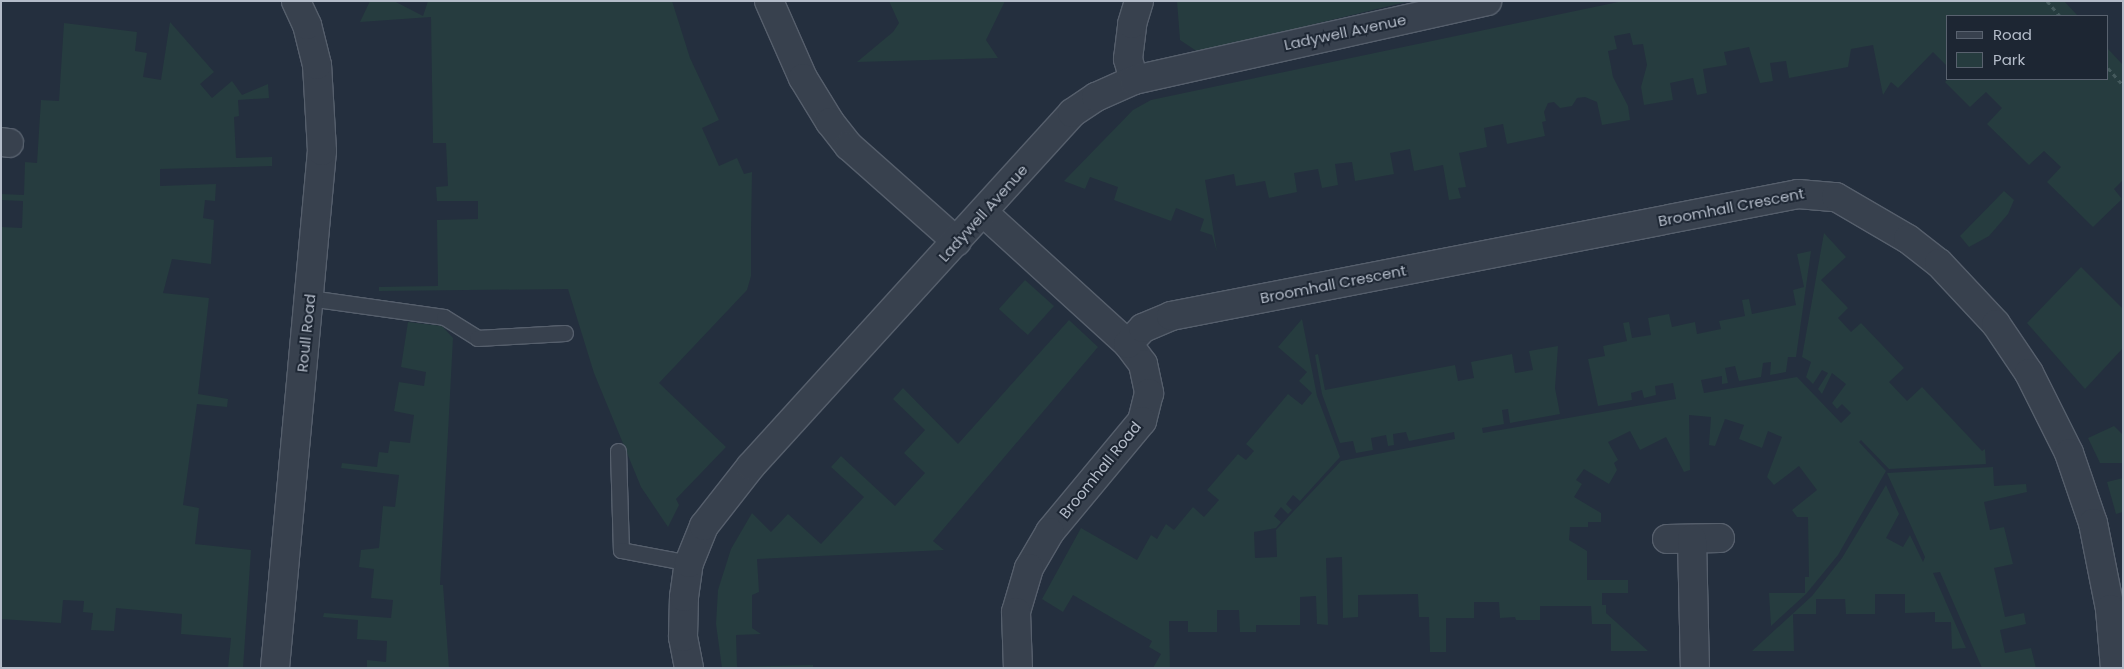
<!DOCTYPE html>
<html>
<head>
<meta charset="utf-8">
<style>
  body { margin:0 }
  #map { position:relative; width:2124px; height:669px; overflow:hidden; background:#242f3e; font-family:Poppins,sans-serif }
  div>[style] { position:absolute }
  .green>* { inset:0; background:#263c3f; transform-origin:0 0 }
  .path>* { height:3px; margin-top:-1.5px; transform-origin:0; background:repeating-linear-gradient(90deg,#44595c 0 4px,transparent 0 8px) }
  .roads { filter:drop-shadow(1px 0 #565f6c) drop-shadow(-1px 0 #565f6c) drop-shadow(0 1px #565f6c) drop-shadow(0 -1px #565f6c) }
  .service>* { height:15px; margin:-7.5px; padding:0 7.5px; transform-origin:7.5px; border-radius:7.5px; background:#38414e }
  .minor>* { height:28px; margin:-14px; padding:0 14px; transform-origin:14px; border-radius:14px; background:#38414e }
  span { translate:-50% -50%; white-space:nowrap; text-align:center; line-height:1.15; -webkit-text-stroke:4px #1d2633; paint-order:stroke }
  .street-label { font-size:15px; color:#b4bcc9 }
  .frame { position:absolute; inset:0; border:2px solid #b4bcc9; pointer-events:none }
  .legend { position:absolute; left:1946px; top:15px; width:162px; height:65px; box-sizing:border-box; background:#1d2633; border:1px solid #59626f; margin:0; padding:6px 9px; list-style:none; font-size:15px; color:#b4bcc9 }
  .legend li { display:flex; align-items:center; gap:10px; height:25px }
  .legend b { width:25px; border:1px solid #59626f }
</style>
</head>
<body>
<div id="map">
  <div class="green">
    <i style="clip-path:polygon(370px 1px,394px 1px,423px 16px,428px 1px,672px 1px,690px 58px,719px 120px,702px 128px,719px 166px,737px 158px,744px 174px,752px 172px,751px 232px,751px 276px,747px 290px,659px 383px,726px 447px,676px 499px,679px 505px,668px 527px,641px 487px,594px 373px,568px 289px,379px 291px,379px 287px,438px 286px,437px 220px,478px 219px,478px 201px,437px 201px,436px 187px,448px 186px,446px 143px,433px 143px,431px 17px,360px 22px)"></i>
    <i style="clip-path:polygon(889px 1px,1005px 1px,986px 40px,998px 58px,857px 62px,893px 32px,899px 23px)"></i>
    <i style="clip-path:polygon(1410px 1px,1198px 52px,1180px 40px,1177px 1px)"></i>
    <i style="clip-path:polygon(1623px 1px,2064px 1px,2078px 16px,1948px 16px,1948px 67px,1933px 52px,1898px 88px,1891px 82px,1883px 95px,1873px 45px,1851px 49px,1848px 67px,1789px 78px,1786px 61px,1770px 63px,1773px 81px,1760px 83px,1749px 47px,1724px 52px,1727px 65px,1703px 69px,1707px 93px,1697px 95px,1693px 78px,1670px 83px,1673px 100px,1644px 105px,1641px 87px,1647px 65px,1643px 44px,1633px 45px,1630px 33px,1614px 36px,1617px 49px,1608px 51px,1613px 77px,1628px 106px,1630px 120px,1602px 125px,1597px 102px,1585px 97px,1577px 98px,1572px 106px,1560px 108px,1554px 102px,1548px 103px,1544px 112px,1546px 121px,1542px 122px,1545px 136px,1507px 144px,1503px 124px,1484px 128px,1487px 147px,1459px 153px,1466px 187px,1458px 188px,1461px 198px,1449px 200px,1443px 165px,1414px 171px,1410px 149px,1390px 153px,1394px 174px,1355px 181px,1352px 162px,1335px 164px,1338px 185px,1322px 188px,1318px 169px,1294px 173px,1297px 192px,1269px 198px,1265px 181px,1236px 186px,1234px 174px,1205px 180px,1217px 252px,1212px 235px,1200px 231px,1204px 219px,1176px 208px,1171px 221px,1114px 200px,1118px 187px,1090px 177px,1085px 189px,1064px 181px,1133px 110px,1151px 100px)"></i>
    <i style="clip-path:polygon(170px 22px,214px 72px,200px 84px,212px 98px,232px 81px,242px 95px,268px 84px,269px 98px,238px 100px,239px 116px,234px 117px,236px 158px,272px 157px,272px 166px,160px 169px,160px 186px,216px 184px,215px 201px,205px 200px,203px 218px,214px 220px,211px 264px,172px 259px,163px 293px,209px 298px,198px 394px,228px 399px,227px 407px,197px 404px,183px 505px,199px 508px,195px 544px,251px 550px,243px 668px,228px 668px,231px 638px,181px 634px,182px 614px,116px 608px,114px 631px,91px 630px,93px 613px,83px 612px,84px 601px,63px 600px,61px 623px,1px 619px,2px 227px,22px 228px,23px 201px,1px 200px,1px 194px,24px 195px,25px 162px,37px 163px,41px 100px,59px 101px,64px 23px,137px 32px,135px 51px,147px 53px,143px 77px,161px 80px)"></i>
    <i style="clip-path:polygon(2108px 49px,2123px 65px,2123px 180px,2114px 189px,2122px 199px,2093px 227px,2047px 182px,2061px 167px,2044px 151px,2029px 165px,1987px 124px,2002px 108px,1986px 92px,1970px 107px,1945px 82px,1948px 79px,2108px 79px)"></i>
    <i style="clip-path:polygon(2004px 191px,2014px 200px,2008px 214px,1989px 236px,1969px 247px,1960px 236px)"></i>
    <i style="clip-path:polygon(1824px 233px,1846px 257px,1821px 280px,1848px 308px,1838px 318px,1851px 332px,1861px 323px,1904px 368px,1889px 382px,1907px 401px,1922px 387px,1982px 451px,1985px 449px,1986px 464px,1889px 469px,1861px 440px,1859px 442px,1886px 471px,1838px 555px,1806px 594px,1771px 626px,1769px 593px,1805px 593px,1805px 577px,1809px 577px,1808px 517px,1797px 517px,1792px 510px,1817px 490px,1799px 466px,1774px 485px,1767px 477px,1782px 437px,1768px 431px,1762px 448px,1739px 439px,1744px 425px,1725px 419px,1715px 446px,1709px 445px,1711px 417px,1689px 415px,1690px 470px,1684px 472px,1666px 437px,1640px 450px,1630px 431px,1608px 442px,1618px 460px,1614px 463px,1617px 470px,1609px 484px,1584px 469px,1576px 480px,1582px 484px,1574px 497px,1601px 513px,1601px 522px,1588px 522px,1588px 527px,1570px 527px,1569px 540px,1587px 551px,1587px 580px,1628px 580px,1628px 593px,1602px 593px,1602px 605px,1606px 605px,1606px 613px,1648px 651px,1611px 651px,1611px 624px,1592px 624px,1591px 606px,1540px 606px,1540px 620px,1516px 620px,1515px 617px,1500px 618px,1499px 602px,1474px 602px,1474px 618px,1446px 618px,1446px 652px,1430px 652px,1429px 617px,1419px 617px,1418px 594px,1358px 595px,1358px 617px,1343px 618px,1342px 557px,1326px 558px,1328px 625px,1317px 624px,1316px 596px,1300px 597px,1300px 625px,1256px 625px,1256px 632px,1240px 632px,1239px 610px,1217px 610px,1217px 632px,1188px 632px,1188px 621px,1169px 621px,1170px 668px,1153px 668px,1161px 654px,1149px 647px,1152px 641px,1073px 595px,1063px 612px,1042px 599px,1081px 528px,1137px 560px,1151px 535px,1157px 539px,1166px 524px,1174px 530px,1193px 507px,1204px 517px,1219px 500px,1207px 490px,1238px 454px,1246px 460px,1254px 451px,1246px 444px,1288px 394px,1302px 405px,1312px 393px,1299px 381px,1307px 372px,1278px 347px,1302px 319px,1317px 396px,1340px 457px,1300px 501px,1293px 495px,1286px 504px,1292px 510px,1288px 514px,1281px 507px,1274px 516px,1281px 522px,1276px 528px,1254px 532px,1255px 558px,1277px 557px,1276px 530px,1341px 461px,1455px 439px,1454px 432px,1409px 441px,1406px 432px,1393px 434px,1394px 445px,1388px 446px,1386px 435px,1371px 438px,1373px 450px,1356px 453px,1353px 441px,1340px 443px,1322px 394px,1315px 355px,1318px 354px,1325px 390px,1455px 365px,1458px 381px,1474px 378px,1471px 362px,1512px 354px,1515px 373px,1533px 370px,1529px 351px,1558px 346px,1555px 388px,1560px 414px,1510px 423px,1508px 409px,1502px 410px,1504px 424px,1482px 428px,1483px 433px,1676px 399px,1673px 383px,1655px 386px,1656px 395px,1644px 398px,1642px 390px,1631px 393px,1632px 400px,1598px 406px,1588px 359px,1605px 356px,1603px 346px,1627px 341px,1623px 323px,1629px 322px,1632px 338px,1651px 335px,1648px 318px,1669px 314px,1672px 327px,1695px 322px,1697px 334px,1721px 329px,1719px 321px,1745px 316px,1742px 300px,1749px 299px,1752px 314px,1796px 305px,1793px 290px,1804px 287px,1797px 254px,1811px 251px,1796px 357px,1788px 357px,1786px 372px,1770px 375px,1771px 362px,1763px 363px,1761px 377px,1739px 381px,1735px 366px,1725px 368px,1728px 383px,1722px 384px,1722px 376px,1701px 380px,1704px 393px,1797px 377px,1841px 423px,1851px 413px,1842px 404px,1837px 409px,1832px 403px,1846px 384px,1832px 373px,1822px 394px,1818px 389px,1828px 373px,1822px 370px,1813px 384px,1806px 377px,1811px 362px,1802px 357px)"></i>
    <i style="clip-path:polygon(2081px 267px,2123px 309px,2123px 348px,2085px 389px,2027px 323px)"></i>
    <i style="left:1025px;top:280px;width:39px;height:39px;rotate:42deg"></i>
    <i style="clip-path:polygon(1069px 320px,1098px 347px,933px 541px,944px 550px,757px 559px,759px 592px,752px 595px,752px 628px,761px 634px,736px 635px,737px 667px,813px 665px,813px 668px,722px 668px,716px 624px,718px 590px,731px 549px,752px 513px,771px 532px,788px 514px,821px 544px,864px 497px,831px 467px,841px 456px,895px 506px,925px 473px,904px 453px,925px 430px,893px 399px,903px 388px,958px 444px)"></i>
    <i style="clip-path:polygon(408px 322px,442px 326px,453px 338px,440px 585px,443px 585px,449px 668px,367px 668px,367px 660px,386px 662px,387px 641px,357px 639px,358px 620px,323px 617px,324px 613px,391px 618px,393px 600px,371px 598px,374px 569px,359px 567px,361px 550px,379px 548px,383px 506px,395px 507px,399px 475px,341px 468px,342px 463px,377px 467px,379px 452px,388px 453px,390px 441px,410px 443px,414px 415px,394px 411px,399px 382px,424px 386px,426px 372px,401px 367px)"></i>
    <i style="clip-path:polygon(2114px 426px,2123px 435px,2123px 463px,2100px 463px,2088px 438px)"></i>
    <i style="clip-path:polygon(1993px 467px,1994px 486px,2026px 484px,2027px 492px,1984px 502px,1990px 530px,2004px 527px,2013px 564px,1994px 568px,2005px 617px,2024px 613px,2026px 624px,2000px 630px,2005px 653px,2031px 648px,2036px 668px,1982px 668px,1940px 572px,1933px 573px,1966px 648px,1952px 649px,1951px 622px,1935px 622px,1935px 612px,1905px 613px,1905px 594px,1875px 594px,1875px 614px,1846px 614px,1845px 599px,1816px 599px,1816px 614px,1793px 614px,1794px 651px,1752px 651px,1812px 596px,1842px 558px,1886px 485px,1899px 514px,1886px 538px,1903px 547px,1910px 535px,1923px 562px,1925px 557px,1887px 473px)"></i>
    <i style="clip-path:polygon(2123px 478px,2123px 512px,2116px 514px,2107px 482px)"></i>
  </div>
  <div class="path">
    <i style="left:2047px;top:1px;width:20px;rotate:49deg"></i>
    <i style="left:2108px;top:68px;width:23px;rotate:49deg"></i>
  </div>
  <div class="roads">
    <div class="service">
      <i style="left:309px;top:298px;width:136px;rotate:8deg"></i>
      <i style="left:444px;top:317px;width:39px;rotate:32deg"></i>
      <i style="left:477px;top:338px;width:88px;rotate:-3.3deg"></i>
      <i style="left:618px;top:451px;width:99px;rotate:88.3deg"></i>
      <i style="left:621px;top:550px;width:69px;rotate:10.8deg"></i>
    </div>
    <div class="minor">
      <i style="left:769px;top:1px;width:84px;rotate:66.2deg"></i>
      <i style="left:803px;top:78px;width:52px;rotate:58.5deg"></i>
      <i style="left:830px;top:122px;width:31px;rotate:52deg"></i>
      <i style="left:849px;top:146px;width:144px;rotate:41.6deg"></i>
      <i style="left:1134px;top:80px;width:22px;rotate:-106deg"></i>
      <i style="left:1128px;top:59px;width:35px;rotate:-83deg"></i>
      <i style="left:1132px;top:24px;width:24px;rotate:-73deg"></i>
      <i style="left:1px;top:142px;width:8px;rotate:7deg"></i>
      <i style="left:984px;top:213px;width:195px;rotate:42.3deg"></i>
      <i style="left:1128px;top:344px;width:25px;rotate:53deg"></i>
      <i style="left:1143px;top:364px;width:30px;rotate:78deg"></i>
      <i style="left:1149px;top:393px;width:29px;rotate:104deg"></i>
      <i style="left:1142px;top:421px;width:144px;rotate:129.7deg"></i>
      <i style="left:1050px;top:532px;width:42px;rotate:120.3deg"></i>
      <i style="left:1029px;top:568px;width:46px;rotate:106.5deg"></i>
      <i style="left:1016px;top:612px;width:56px;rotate:88deg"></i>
      <i style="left:1128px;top:344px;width:22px;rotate:-47deg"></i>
      <i style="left:1143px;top:328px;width:30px;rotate:-23deg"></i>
      <i style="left:1171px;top:316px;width:639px;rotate:-11.01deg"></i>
      <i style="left:1798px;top:194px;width:38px;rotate:5deg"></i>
      <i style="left:1836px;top:197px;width:83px;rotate:30.3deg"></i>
      <i style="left:1908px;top:239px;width:39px;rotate:38deg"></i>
      <i style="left:1939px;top:263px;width:83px;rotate:46.9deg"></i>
      <i style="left:1996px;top:324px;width:59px;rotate:56deg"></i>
      <i style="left:2029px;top:373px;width:89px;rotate:63.4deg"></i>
      <i style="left:2069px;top:453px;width:74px;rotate:71.1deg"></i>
      <i style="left:2093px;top:523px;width:88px;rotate:78.8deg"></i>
      <i style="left:2110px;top:609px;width:59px;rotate:85.2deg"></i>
      <i style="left:1667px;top:539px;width:53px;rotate:-1.1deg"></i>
      <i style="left:1692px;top:539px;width:129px;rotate:88.7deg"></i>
      <i style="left:275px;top:668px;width:519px;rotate:-84.81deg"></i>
      <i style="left:322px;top:151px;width:86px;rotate:-93.3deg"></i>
      <i style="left:317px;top:65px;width:41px;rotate:-104deg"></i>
      <i style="left:307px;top:25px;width:26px;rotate:-115deg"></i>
      <i style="left:689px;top:668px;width:32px;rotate:-101deg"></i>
      <i style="left:683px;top:637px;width:40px;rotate:-88.6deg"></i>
      <i style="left:684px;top:597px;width:34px;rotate:-82deg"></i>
      <i style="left:689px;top:563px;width:40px;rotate:-68deg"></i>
      <i style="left:704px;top:526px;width:76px;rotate:-51.9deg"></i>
      <i style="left:751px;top:466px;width:477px;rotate:-47.7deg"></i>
      <i style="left:1072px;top:113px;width:29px;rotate:-34deg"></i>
      <i style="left:1096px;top:97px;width:42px;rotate:-24.1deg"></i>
      <i style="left:1134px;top:80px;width:362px;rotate:-12.6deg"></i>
    </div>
  </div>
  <div class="street-label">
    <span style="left:1345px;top:32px;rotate:-12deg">Ladywell Avenue</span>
    <span style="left:1731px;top:207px;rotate:-11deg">Broomhall Crescent</span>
    <span style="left:983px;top:213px;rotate:-48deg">Ladywell Avenue</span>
    <span style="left:1333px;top:284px;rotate:-11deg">Broomhall Crescent</span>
    <span style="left:306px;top:333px;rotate:-84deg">Roull Road</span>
    <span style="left:1100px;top:470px;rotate:-51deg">Broomhall Road</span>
  </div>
  <div class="frame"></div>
  <ul class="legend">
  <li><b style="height:6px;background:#38414e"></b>Road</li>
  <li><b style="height:14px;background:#263c3f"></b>Park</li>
  </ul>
</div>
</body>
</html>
